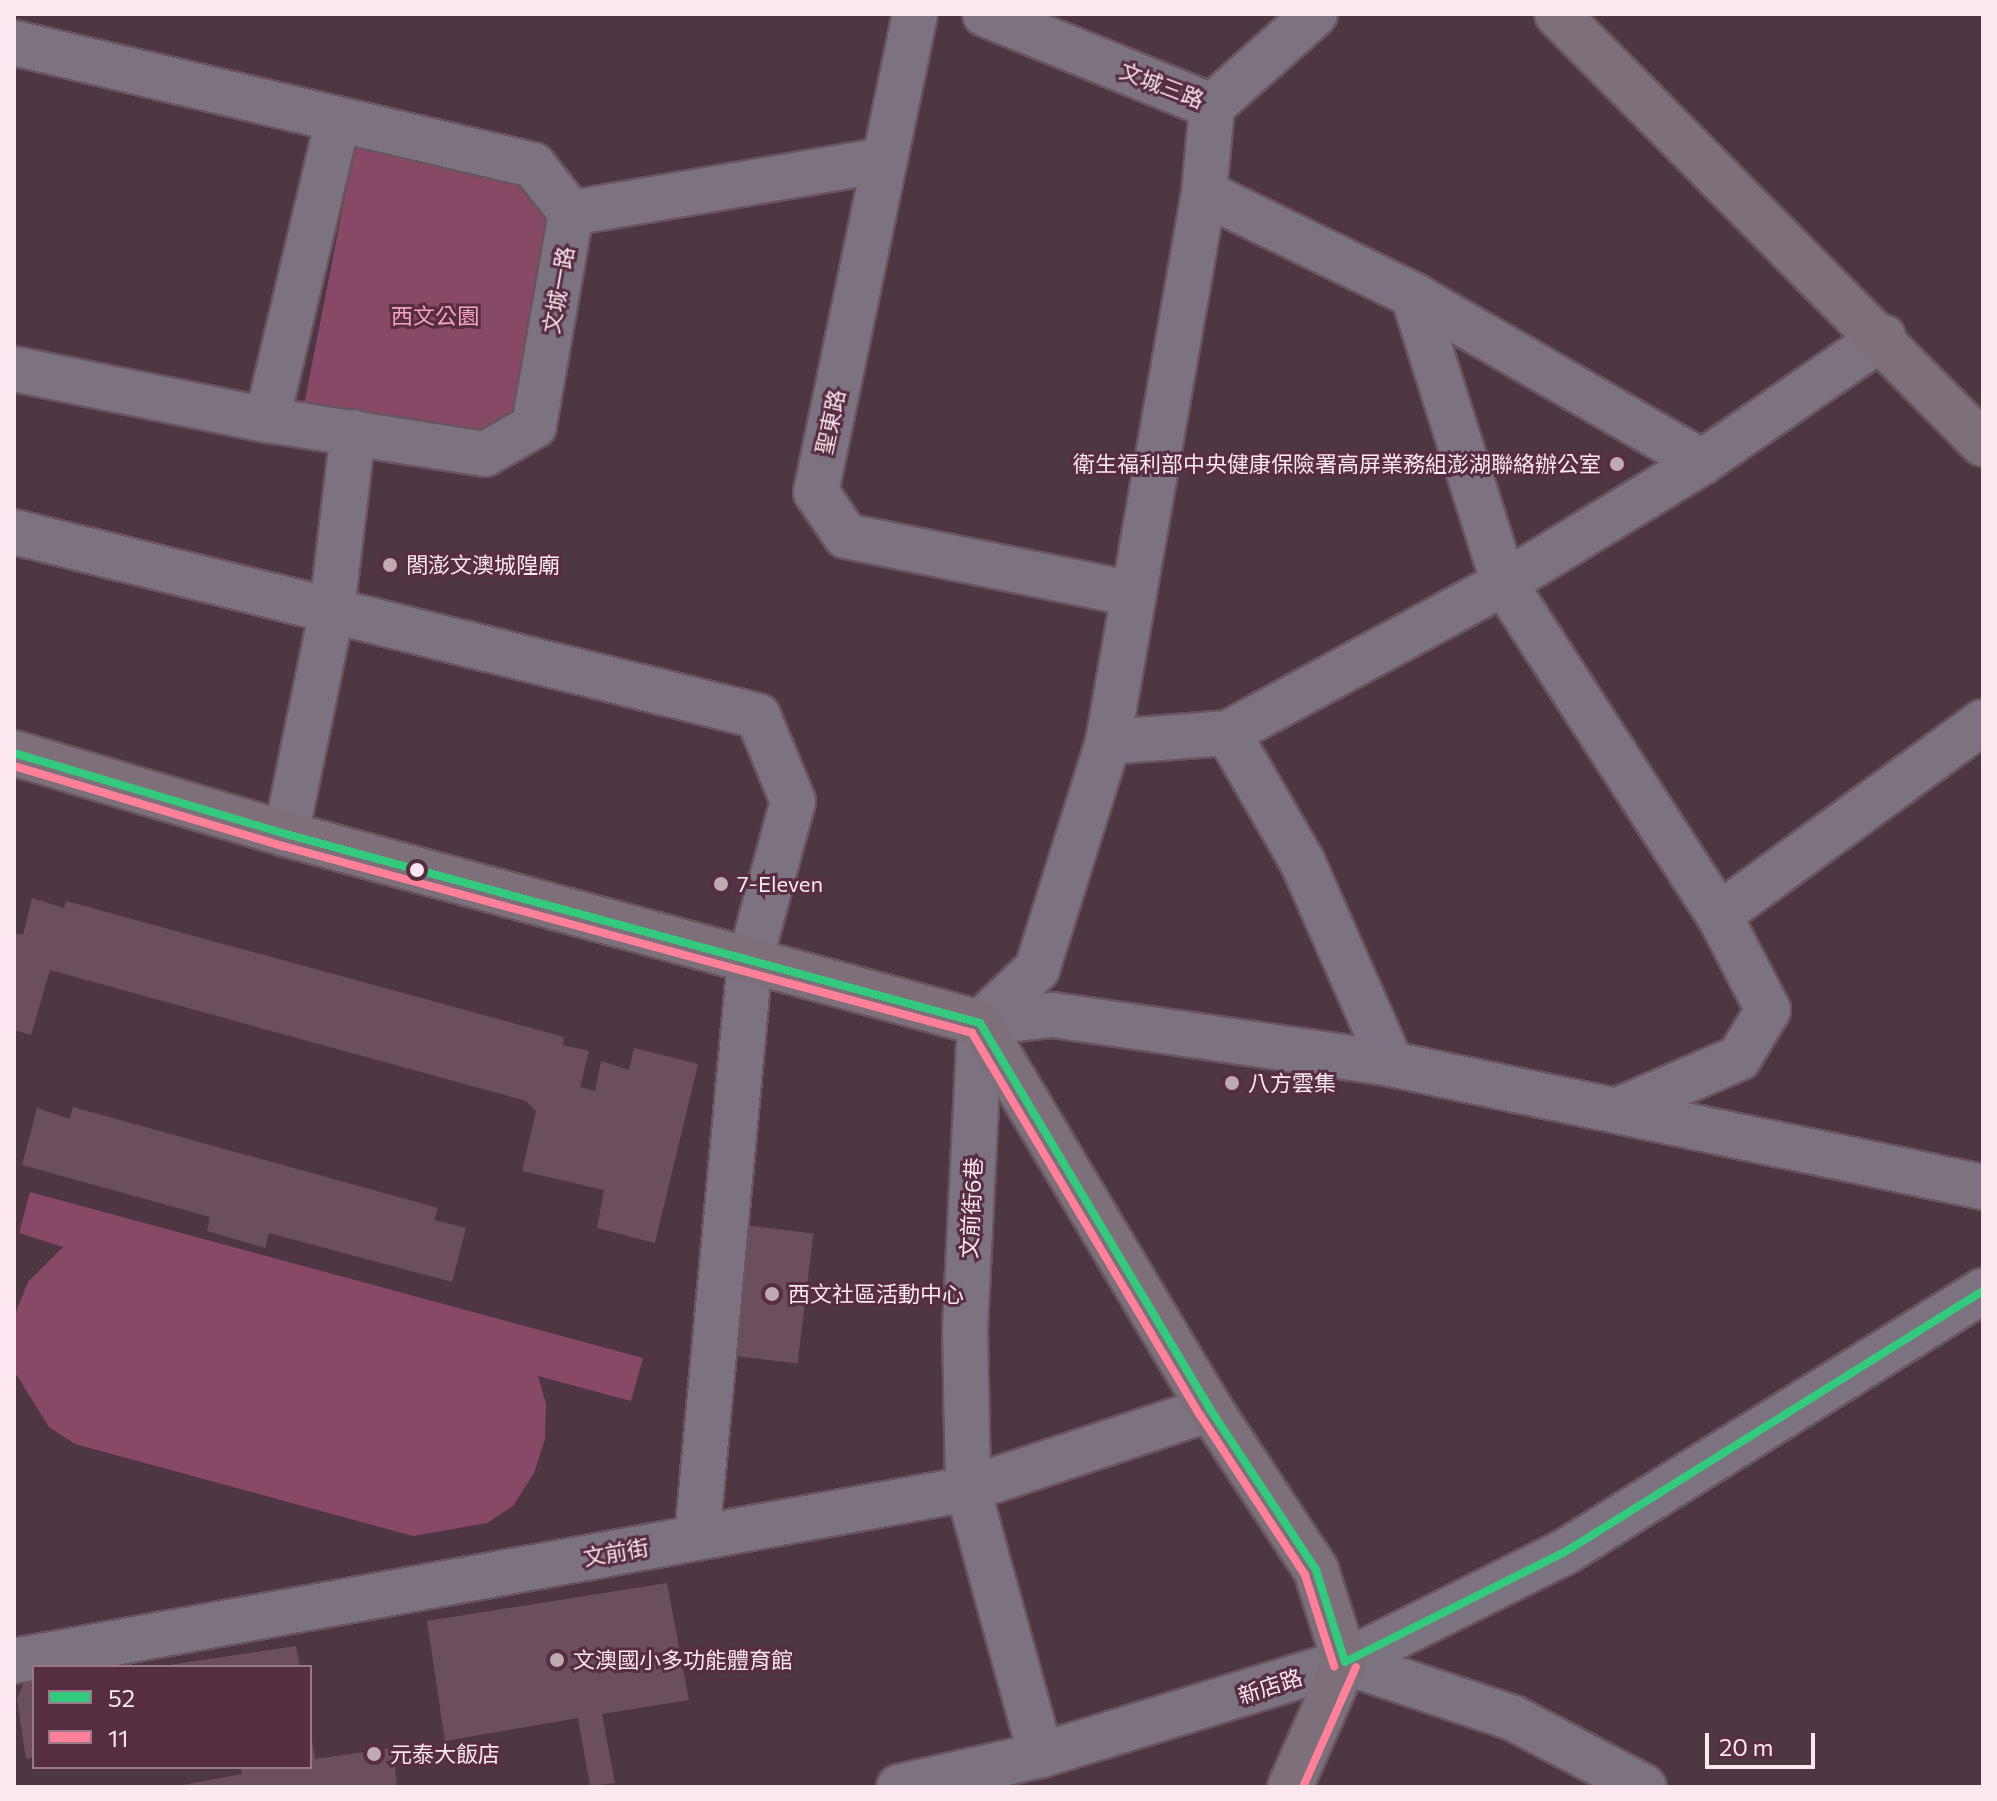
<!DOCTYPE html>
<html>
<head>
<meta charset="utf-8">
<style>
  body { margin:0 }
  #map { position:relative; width:1997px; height:1801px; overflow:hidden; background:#4e3742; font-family:Commissioner,"Noto Sans TC",sans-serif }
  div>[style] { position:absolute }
  .green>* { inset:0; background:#884967 }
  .building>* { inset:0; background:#6c4f5e; transform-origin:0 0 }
  .roads { filter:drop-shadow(2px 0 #68555e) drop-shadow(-2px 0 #68555e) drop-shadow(0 2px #68555e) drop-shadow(0 -2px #68555e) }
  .minor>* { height:44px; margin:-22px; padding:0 22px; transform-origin:22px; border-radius:22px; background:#7d7280 }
  .major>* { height:44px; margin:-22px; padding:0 22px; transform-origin:22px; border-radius:22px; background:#7d707b }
  .bus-1>* { height:8px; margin:-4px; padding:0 4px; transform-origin:4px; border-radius:4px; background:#33ca7d }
  .bus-2>* { height:8px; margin:-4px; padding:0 4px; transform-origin:4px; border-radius:4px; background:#ff8098 }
  .dots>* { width:22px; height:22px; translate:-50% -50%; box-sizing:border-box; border:4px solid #572e41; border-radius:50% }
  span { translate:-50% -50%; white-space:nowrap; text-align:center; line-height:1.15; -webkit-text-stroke:6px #572e41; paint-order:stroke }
  .street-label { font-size:22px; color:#fce6ef }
  .park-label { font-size:22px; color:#f4a3c8 }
  .poi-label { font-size:22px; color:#fce6ef }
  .right { translate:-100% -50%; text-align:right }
  .left { translate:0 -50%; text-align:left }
  .frame { position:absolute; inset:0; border:16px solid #fce6ef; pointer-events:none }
  .legend { position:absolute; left:32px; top:1665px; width:280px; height:104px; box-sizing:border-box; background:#572e41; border:2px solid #997887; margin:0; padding:10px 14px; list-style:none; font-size:24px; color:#fce6ef }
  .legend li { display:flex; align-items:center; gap:16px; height:40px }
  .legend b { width:40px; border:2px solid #997887 }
  .scale { position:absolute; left:1705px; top:1733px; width:110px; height:36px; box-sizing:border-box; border:4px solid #fce6ef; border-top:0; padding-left:10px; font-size:24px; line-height:28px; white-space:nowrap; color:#fce6ef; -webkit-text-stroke:6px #572e41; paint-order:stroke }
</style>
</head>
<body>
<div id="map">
  <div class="green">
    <i style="clip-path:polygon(356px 140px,541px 187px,563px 224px,529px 423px,486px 446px,304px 405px)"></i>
    <i style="clip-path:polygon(30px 1192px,643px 1358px,631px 1401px,538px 1376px,546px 1404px,545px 1439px,534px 1473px,513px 1506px,487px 1523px,413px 1536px,75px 1444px,49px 1427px,14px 1371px,14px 1317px,28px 1282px,63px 1247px,19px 1233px)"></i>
  </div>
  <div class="building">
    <i style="clip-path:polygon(32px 898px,64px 908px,66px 901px,564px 1037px,563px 1045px,589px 1051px,580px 1087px,595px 1091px,601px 1061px,629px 1070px,634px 1048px,698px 1064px,655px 1243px,597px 1228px,604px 1190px,522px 1171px,536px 1111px,526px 1101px,50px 970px,31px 1035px,14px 1030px,14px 933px,23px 935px)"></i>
    <i style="clip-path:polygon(73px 1107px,438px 1208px,434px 1220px,466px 1228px,452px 1282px,269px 1233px,265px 1248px,207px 1231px,210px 1217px,22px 1165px,37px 1108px,70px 1119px)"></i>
    <i style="left:744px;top:1225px;width:70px;height:131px;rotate:7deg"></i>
    <i style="clip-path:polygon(667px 1583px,689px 1700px,602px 1714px,615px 1783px,590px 1786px,578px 1718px,445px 1741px,427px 1621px)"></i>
    <i style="clip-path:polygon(296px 1646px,300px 1667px,169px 1667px,169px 1665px)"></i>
    <i style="clip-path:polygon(34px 1680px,34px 1757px,26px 1759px,17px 1699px,23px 1684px)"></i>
    <i style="clip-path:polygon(312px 1740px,315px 1759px,393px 1748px,397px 1787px,172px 1787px,242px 1774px,241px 1767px,310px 1767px)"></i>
  </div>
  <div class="roads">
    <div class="minor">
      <i style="left:915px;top:14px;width:488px;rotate:101.7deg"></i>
      <i style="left:816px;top:492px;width:53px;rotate:55.7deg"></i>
      <i style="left:846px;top:536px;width:293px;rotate:11.4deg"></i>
      <i style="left:985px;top:14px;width:245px;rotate:22.1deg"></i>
      <i style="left:1212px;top:106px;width:138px;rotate:-41.8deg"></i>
      <i style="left:14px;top:43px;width:533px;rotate:13.23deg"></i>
      <i style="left:533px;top:165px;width:61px;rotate:51.6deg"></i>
      <i style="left:571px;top:213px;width:216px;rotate:99.9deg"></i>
      <i style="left:534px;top:426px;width:56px;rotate:150.3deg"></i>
      <i style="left:485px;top:454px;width:221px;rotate:-171.1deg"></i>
      <i style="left:267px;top:420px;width:258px;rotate:-168.6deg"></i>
      <i style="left:1204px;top:193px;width:233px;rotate:26deg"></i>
      <i style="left:1413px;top:295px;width:334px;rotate:30deg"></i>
      <i style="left:571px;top:213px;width:318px;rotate:-9.6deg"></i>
      <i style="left:1413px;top:295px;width:302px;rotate:72.5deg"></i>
      <i style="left:1504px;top:583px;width:396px;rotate:57.1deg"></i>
      <i style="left:1719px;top:915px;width:107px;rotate:62.7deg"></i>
      <i style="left:1768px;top:1010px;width:56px;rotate:121.1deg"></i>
      <i style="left:1739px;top:1058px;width:126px;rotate:156.7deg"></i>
      <i style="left:267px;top:420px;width:308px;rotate:-76.7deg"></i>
      <i style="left:14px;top:532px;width:766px;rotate:13.89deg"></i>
      <i style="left:758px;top:716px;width:92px;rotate:67.6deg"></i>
      <i style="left:793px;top:801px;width:165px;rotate:105.1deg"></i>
      <i style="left:750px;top:960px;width:580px;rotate:95.24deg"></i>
      <i style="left:1228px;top:733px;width:148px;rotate:60deg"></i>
      <i style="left:1302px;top:861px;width:222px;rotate:66.3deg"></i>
      <i style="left:1108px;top:742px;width:120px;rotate:-4.3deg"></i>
      <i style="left:1228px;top:733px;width:314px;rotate:-28.5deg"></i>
      <i style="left:1504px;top:583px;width:232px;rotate:-31.4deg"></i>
      <i style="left:1702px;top:462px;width:220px;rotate:-34.6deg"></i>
      <i style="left:286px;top:834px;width:230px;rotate:-78.4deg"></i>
      <i style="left:332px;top:609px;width:178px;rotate:-83.2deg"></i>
      <i style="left:1719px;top:915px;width:327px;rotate:-36.2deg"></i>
      <i style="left:980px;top:1023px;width:73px;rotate:-6.3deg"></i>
      <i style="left:1053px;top:1015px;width:342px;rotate:8.2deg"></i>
      <i style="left:1391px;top:1064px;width:605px;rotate:11.74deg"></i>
      <i style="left:980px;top:1023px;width:79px;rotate:-43.5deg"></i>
      <i style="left:1037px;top:969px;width:238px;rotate:-72.6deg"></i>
      <i style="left:1108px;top:742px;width:557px;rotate:-80.08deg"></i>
      <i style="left:1204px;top:193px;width:87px;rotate:-84.7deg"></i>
      <i style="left:980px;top:1023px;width:305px;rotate:92.8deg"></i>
      <i style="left:965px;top:1328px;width:161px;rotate:88.9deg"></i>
      <i style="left:968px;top:1489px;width:276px;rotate:74.7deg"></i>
      <i style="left:14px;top:1661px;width:969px;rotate:-10.22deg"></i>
      <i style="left:968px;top:1489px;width:255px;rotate:-18.3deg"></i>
      <i style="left:1345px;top:1662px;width:177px;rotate:18.4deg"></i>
      <i style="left:1513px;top:1718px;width:148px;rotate:27.8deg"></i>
      <i style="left:899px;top:1787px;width:146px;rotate:-12.7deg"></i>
      <i style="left:1041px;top:1755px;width:318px;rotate:-17deg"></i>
      <i style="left:1345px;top:1662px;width:246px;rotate:-26.6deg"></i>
      <i style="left:1565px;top:1552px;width:493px;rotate:-32deg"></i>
    </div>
    <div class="major">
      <i style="left:1557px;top:14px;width:605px;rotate:45.27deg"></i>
      <i style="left:14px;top:753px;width:284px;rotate:16.6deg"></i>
      <i style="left:286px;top:834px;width:719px;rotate:15.23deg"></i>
      <i style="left:980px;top:1023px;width:449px;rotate:59.2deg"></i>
      <i style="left:1210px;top:1409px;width:193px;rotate:56.6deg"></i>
      <i style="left:1316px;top:1570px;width:96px;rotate:72.5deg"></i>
      <i style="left:1345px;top:1662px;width:137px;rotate:113.7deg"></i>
    </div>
  </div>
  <div class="bus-1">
    <i style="left:14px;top:753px;width:284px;rotate:16.6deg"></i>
    <i style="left:286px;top:834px;width:719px;rotate:15.23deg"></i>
    <i style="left:980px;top:1023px;width:449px;rotate:59.2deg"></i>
    <i style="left:1210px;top:1409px;width:193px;rotate:56.6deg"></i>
    <i style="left:1316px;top:1570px;width:96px;rotate:72.5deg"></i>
    <i style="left:1345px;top:1662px;width:246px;rotate:-26.6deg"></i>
    <i style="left:1565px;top:1552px;width:493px;rotate:-32deg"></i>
  </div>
  <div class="bus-2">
    <i style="left:14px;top:766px;width:281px;rotate:16.6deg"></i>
    <i style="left:283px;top:846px;width:714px;rotate:15.18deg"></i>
    <i style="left:972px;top:1033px;width:445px;rotate:59.2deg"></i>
    <i style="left:1200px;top:1415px;width:191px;rotate:56.7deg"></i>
    <i style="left:1305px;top:1575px;width:96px;rotate:72.3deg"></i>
    <i style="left:1303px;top:1787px;width:131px;rotate:-66.2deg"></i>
  </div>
  <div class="dots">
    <i style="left:1617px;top:464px;background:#bfa9b2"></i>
    <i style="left:390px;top:565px;background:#bfa9b2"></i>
    <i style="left:417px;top:870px;background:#fce6ef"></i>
    <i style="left:721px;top:884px;background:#bfa9b2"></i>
    <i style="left:1232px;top:1083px;background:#bfa9b2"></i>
    <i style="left:772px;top:1294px;background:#bfa9b2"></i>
    <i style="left:557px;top:1660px;background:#bfa9b2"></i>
    <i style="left:374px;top:1754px;background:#bfa9b2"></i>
  </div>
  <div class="street-label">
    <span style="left:1162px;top:85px;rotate:21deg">文城三路</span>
    <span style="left:558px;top:290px;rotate:-80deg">文城一路</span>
    <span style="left:830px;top:422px;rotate:-78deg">聖東路</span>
    <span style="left:971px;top:1208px;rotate:-87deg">文前街6巷</span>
    <span style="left:616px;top:1552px;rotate:-10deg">文前街</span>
    <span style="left:1270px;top:1686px;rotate:-18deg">新店路</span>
  </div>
  <div class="park-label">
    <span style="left:435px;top:316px">西文公園</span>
  </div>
  <div class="poi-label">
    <span class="right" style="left:1601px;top:464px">衛生福利部中央健康保險署高屏業務組澎湖聯絡辦公室</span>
    <span class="left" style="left:406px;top:565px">閤澎文澳城隍廟</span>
    <span class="left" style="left:737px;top:884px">7-Eleven</span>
    <span class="left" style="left:1248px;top:1083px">八方雲集</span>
    <span class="left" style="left:788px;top:1294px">西文社區活動中心</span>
    <span class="left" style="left:573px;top:1660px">文澳國小多功能體育館</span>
    <span class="left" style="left:390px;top:1754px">元泰大飯店</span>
  </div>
  <div class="frame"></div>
  <ul class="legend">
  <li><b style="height:10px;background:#33ca7d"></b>52</li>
  <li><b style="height:10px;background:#ff8098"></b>11</li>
  </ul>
  <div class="scale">20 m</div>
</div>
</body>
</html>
